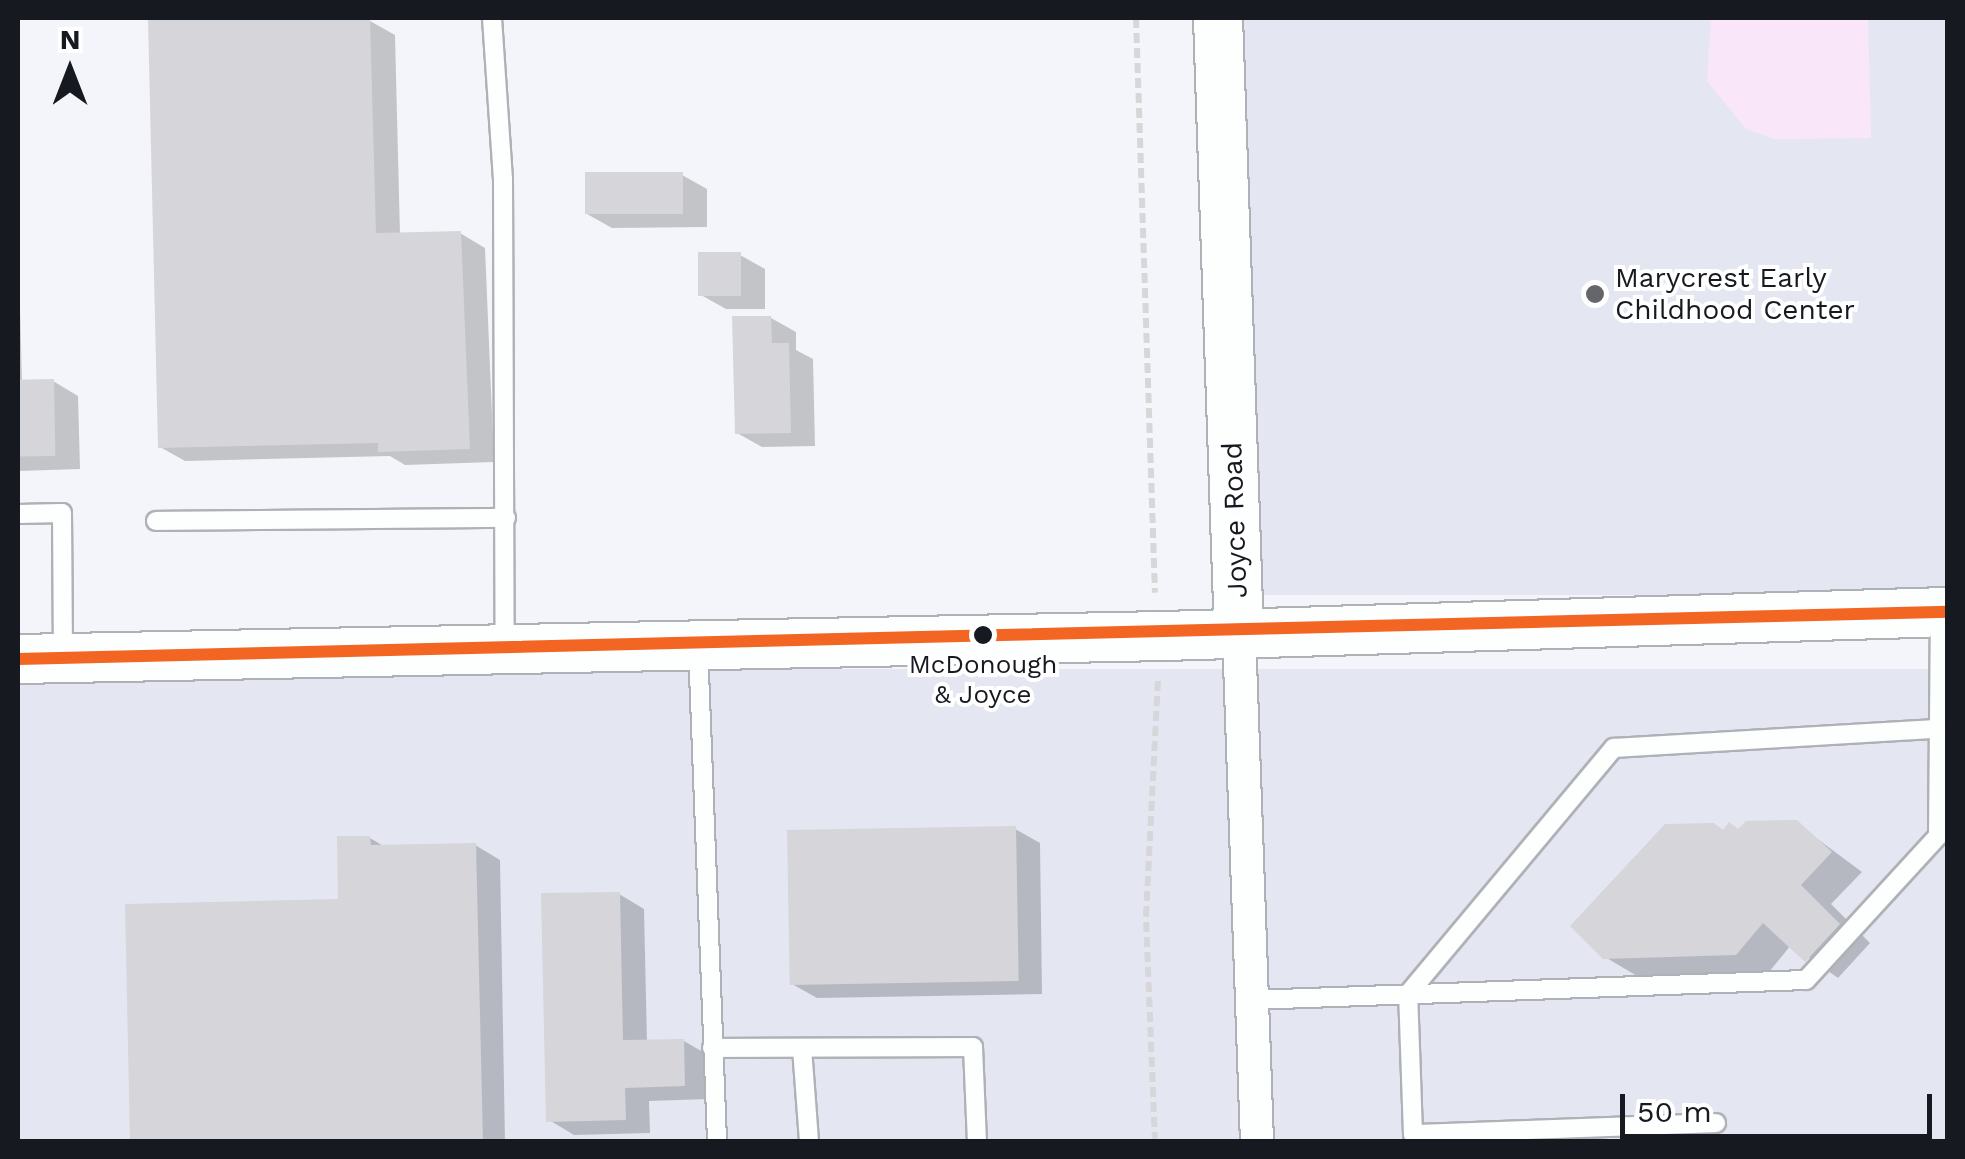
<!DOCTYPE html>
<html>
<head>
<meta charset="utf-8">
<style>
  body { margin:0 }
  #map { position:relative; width:1965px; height:1159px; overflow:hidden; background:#f4f5fa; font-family:"Work Sans",sans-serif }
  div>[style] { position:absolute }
  .built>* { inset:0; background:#e4e7f2; transform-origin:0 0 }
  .green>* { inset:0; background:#f9e7f9 }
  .shadow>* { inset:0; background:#0003 }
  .building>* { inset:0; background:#d5d5da; transform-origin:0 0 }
  .path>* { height:6px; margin-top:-3px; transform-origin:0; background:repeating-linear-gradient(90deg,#d7d7d9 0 10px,transparent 0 15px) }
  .roads { filter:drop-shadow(2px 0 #afb1b6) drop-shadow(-2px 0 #afb1b6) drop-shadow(0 2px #afb1b6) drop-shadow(0 -2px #afb1b6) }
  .lane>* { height:18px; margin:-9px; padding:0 9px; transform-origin:9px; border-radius:9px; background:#fdfefe }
  .street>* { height:32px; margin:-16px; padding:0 16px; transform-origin:16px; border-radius:16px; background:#fdfefe }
  .secondary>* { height:48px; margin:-24px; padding:0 24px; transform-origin:24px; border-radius:24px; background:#fdfefe }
  .bus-1>* { height:12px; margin:-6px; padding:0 6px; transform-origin:6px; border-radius:6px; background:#f26522 }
  .dots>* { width:28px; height:28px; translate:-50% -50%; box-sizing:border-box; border:5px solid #fff; border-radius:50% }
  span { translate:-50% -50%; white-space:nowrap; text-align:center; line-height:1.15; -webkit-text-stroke:8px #fff; paint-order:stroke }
  .bus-label { font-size:26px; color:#171920 }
  .poi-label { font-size:28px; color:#171920 }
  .left { translate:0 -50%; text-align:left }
  .street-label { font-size:28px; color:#171920 }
  .frame { position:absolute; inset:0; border:20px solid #171920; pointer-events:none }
  .north { position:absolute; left:20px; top:20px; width:100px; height:100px; -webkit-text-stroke:8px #fff; paint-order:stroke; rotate:0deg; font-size:28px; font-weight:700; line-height:40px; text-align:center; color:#171920 }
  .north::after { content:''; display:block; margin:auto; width:35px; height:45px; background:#171920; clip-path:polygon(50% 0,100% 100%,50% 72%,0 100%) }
  .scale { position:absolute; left:1620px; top:1094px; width:312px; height:45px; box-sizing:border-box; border:5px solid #171920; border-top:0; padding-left:12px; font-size:30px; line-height:35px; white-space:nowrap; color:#171920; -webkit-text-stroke:8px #fff; paint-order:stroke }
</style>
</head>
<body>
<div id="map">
  <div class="built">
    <i style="left:1240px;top:18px;width:707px;height:577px"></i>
    <i style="left:1947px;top:669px;width:472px;height:1930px;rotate:90deg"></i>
  </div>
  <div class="green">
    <i style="clip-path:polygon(1711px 18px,1868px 18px,1871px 138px,1774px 139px,1746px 129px,1707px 81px)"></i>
  </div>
  <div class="shadow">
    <i style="clip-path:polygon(150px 18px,370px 21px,395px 35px,400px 235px,460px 233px,485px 248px,494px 462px,405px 465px,390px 456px,185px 461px,160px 447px)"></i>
    <i style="clip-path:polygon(682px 175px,707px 189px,707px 227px,612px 228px,587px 214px)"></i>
    <i style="clip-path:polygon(18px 231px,22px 382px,53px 381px,78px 396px,80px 469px,18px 471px)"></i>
    <i style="clip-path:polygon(740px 255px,765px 269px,765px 309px,726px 309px,701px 295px)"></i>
    <i style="clip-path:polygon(771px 318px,796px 332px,796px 350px,813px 359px,815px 446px,762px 447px,737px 433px)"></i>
    <i style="clip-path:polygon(1796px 823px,1862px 872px,1831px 904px,1870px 943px,1838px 978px,1791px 945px,1769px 972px,1637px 976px,1605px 957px,1724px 832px)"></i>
    <i style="clip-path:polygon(1015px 829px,1040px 843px,1042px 994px,817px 998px,792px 984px)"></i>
    <i style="clip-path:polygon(370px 838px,385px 847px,475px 845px,500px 860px,505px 1142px,132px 1142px,341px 901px)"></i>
    <i style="clip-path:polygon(619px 894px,644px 909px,647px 1042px,684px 1041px,708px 1055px,709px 1099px,649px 1101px,650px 1133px,574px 1135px,549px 1120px)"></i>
  </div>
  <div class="building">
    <i style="clip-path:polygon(148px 18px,370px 18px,376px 233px,461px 231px,470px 449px,378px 452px,378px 443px,158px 448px)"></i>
    <i style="left:683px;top:172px;width:42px;height:98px;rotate:90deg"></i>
    <i style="left:698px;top:252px;width:43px;height:44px"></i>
    <i style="clip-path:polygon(732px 316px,771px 316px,772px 343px,789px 343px,791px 433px,735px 434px)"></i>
    <i style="left:54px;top:379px;width:77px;height:36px;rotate:89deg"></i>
    <i style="clip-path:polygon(1797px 820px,1832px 852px,1801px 885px,1840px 924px,1805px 962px,1763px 923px,1736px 955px,1603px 959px,1570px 926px,1665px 824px,1714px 823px,1723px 830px,1729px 822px,1738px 829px,1746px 821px)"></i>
    <i style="left:1016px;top:826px;width:155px;height:229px;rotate:89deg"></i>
    <i style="clip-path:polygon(337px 836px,370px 836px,371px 845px,476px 843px,483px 1142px,130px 1142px,125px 904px,338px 899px)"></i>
    <i style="clip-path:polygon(620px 892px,623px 1040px,684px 1039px,685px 1086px,625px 1088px,626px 1120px,546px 1122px,541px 893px)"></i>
  </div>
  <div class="path">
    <i style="left:1136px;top:18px;width:575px;rotate:88.11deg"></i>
    <i style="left:1155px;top:1142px;width:226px;rotate:-92.3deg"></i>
    <i style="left:1146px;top:916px;width:238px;rotate:-87.1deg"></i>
  </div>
  <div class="roads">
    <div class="lane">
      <i style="left:492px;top:18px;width:161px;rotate:86.1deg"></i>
      <i style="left:503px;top:179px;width:469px;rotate:89.8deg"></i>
      <i style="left:18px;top:514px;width:44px;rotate:-1.3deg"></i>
      <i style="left:62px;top:513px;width:144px;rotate:89.6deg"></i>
      <i style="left:156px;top:521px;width:350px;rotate:-0.5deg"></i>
      <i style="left:698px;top:646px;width:496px;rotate:87.8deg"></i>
      <i style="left:1252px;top:1000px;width:554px;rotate:-2.07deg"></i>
      <i style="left:1806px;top:980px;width:195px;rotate:-47.5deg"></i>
      <i style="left:1938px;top:836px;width:223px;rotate:-89.5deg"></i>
      <i style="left:712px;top:1048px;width:261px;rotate:-0.2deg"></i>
      <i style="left:973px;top:1047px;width:95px;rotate:87.6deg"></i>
      <i style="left:802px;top:1048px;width:94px;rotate:85.7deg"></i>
      <i style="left:1716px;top:1123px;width:303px;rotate:177.9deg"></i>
      <i style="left:1413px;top:1134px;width:140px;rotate:-92deg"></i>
      <i style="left:1408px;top:994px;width:321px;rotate:-50.1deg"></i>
      <i style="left:1614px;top:748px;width:322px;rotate:-3.4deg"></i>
    </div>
    <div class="street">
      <i style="left:1239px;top:634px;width:508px;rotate:87.97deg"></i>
    </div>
    <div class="secondary">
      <i style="left:1218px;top:18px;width:616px;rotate:88.05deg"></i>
      <i style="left:18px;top:659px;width:1147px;rotate:-1.15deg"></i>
      <i style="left:1165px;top:636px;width:783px;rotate:-1.76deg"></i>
    </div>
  </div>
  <div class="bus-1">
    <i style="left:18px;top:659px;width:1931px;rotate:-1.4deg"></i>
  </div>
  <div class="dots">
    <i style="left:1595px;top:294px;background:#64666c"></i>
    <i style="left:983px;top:635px;background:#171920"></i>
  </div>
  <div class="bus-label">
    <span style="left:983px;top:680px">McDonough<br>&amp; Joyce</span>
  </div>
  <div class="poi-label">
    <span class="left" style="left:1615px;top:294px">Marycrest Early<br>Childhood Center</span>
  </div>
  <div class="street-label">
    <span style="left:1235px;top:520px;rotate:-92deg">Joyce Road</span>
  </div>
  <div class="frame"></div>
  <div class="north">N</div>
  <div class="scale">50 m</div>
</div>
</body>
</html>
